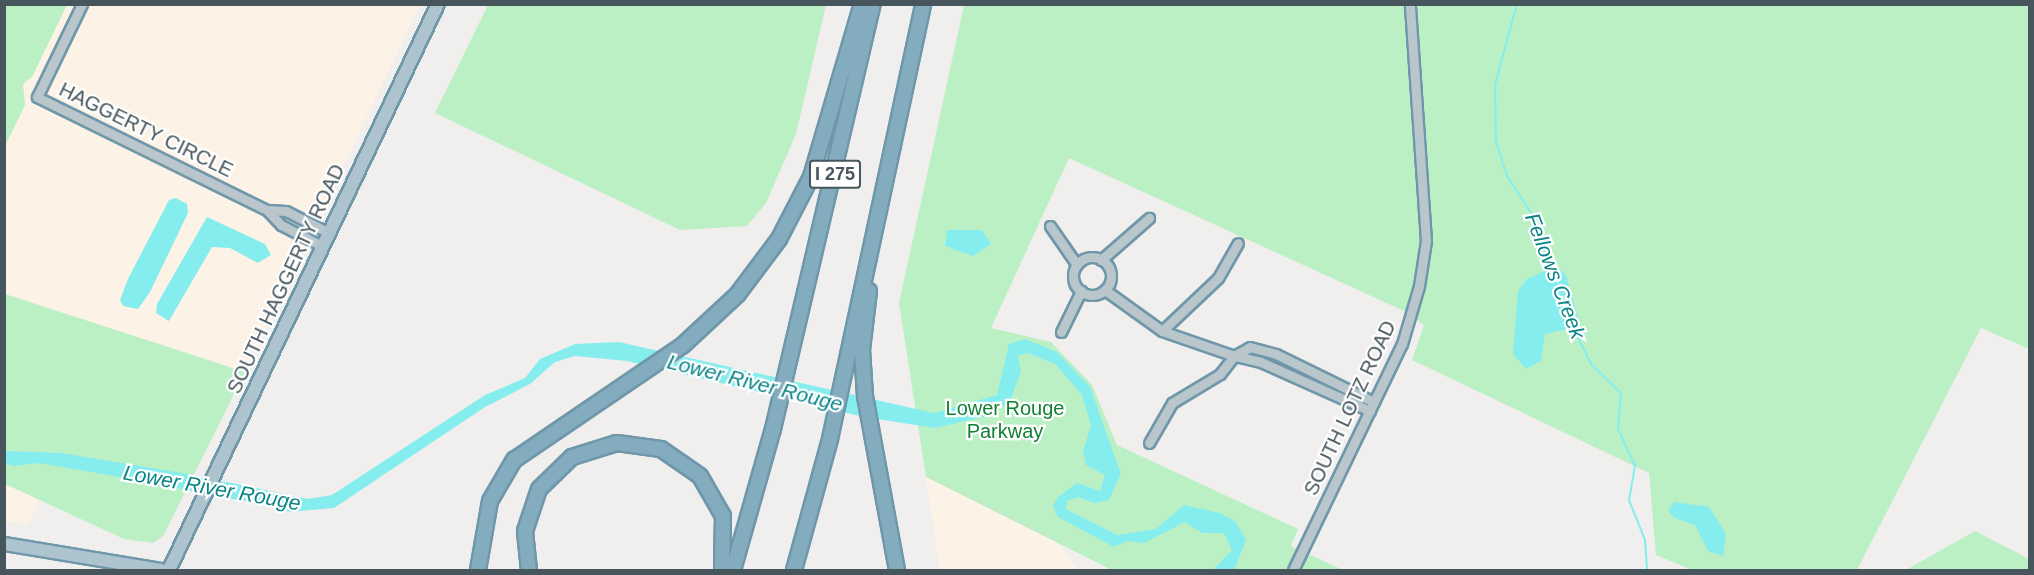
<!DOCTYPE html>
<html>
<head>
<meta charset="utf-8">
<style>
  body { margin:0 }
  #map { position:relative; width:2034px; height:575px; overflow:hidden; background:#f1eeee; font-family:Helvetica,sans-serif }
  div>[style] { position:absolute }
  .commercial>* { inset:0; background:#fcf2e6 }
  .green>* { inset:0; background:#bbf0c5 }
  .water>* { inset:0; background:#86edee }
  .stream>* { height:2px; margin:-1px; padding:0 1px; transform-origin:1px; border-radius:1px; background:#86edee }
  .river>* { height:15px; margin:-7.5px; padding:0 7.5px; transform-origin:7.5px; border-radius:7.5px; background:#86edee }
  .roads { filter:drop-shadow(2px 0 #6f97aa) drop-shadow(-2px 0 #6f97aa) drop-shadow(0 2px #6f97aa) drop-shadow(0 -2px #6f97aa) }
  .minor>* { height:9px; margin:-4.5px; padding:0 4.5px; transform-origin:4.5px; border-radius:4.5px; background:#b9c6cc }
  .minor>.ring { margin:-4.5px; padding:0; box-sizing:content-box; background:none; border:9px solid #b9c6cc; border-radius:50% }
  .major>* { height:12px; margin:-6px; padding:0 6px; transform-origin:6px; border-radius:6px; background:#adc4ce }
  .highway>* { height:14px; margin:-7px; padding:0 7px; transform-origin:7px; border-radius:7px; background:#84acbf }
  span { translate:-50% -50%; white-space:nowrap; text-align:center; line-height:1.15; -webkit-text-stroke:4.5px #fff; paint-order:stroke }
  .shield-label span { padding:2px 4px; background:#fff; border:2px solid; border-radius:4px; -webkit-text-stroke-width:0 }
  .shield-label { font-size:18px; color:#46565c; font-weight:700 }
  .street-label { font-size:20px; color:#46565c }
  .park-label { font-size:20px; color:#148035 }
  .water-label { font-size:21px; color:#0a8486; font-style:italic }
  .frame { position:absolute; inset:0; border:6px solid #46565c; pointer-events:none }
</style>
</head>
<body>
<div id="map">
  <div class="commercial">
    <i style="clip-path:polygon(5px 5px,420px 5px,245px 372px,5px 294px)"></i>
    <i style="clip-path:polygon(926px 477px,1059px 544px,1078px 570px,940px 570px)"></i>
    <i style="clip-path:polygon(5px 484px,40px 500px,29px 524px,5px 521px)"></i>
  </div>
  <div class="green">
    <i style="clip-path:polygon(5px 4px,67px 5px,32px 77px,23px 84px,25px 105px,5px 146px)"></i>
    <i style="clip-path:polygon(488px 5px,826px 5px,796px 134px,766px 203px,747px 226px,680px 230px,435px 113px)"></i>
    <i style="clip-path:polygon(964px 5px,2029px 5px,2029px 349px,1981px 328px,1857px 570px,1692px 570px,1656px 555px,1649px 473px,1412px 360px,1424px 325px,1404px 311px,1069px 158px,991px 328px,1051px 342px,1092px 385px,1117px 445px,1298px 529px,1291px 546px,1343px 570px,1112px 570px,926px 477px,899px 303px)"></i>
    <i style="clip-path:polygon(5px 294px,245px 372px,163px 536px,153px 543px,124px 539px,5px 484px)"></i>
    <i style="clip-path:polygon(1975px 531px,2029px 559px,2029px 570px,1906px 570px)"></i>
  </div>
  <div class="water">
    <i style="clip-path:polygon(176px 198px,187px 204px,188px 213px,150px 292px,138px 309px,123px 306px,120px 300px,128px 279px,169px 200px)"></i>
    <i style="clip-path:polygon(207px 217px,265px 244px,271px 255px,258px 263px,230px 248px,212px 247px,169px 321px,156px 313px,157px 304px)"></i>
    <i style="clip-path:polygon(947px 230px,982px 230px,991px 244px,973px 256px,945px 246px)"></i>
    <i style="clip-path:polygon(1555px 266px,1566px 275px,1580px 326px,1545px 334px,1541px 361px,1526px 369px,1513px 354px,1518px 291px,1527px 279px)"></i>
    <i style="clip-path:polygon(1025px 339px,1057px 352px,1090px 387px,1121px 474px,1109px 500px,1094px 503px,1078px 497px,1067px 501px,1066px 509px,1117px 535px,1156px 529px,1184px 505px,1220px 513px,1236px 522px,1246px 540px,1234px 570px,1213px 570px,1232px 550px,1224px 533px,1202px 533px,1185px 522px,1144px 543px,1127px 541px,1114px 547px,1058px 517px,1053px 506px,1058px 497px,1077px 483px,1100px 491px,1105px 475px,1086px 465px,1083px 451px,1091px 426px,1082px 395px,1055px 364px,1027px 353px,1018px 356px,1021px 371px,1010px 401px,987px 416px,935px 428px,864px 417px,627px 361px,575px 356px,555px 362px,530px 384px,485px 407px,334px 508px,288px 512px,281px 505px,220px 495px,227px 482px,308px 499px,332px 495px,485px 395px,525px 378px,540px 359px,575px 344px,619px 342px,934px 413px,997px 395px,1009px 344px)"></i>
    <i style="clip-path:polygon(4px 451px,61px 453px,200px 476px,193px 490px,39px 463px,13px 466px,5px 463px)"></i>
    <i style="clip-path:polygon(1674px 502px,1709px 507px,1726px 534px,1723px 556px,1708px 551px,1695px 525px,1675px 518px,1668px 511px)"></i>
  </div>
  <div class="stream">
    <i style="left:1517px;top:4px;width:84px;rotate:105.2deg"></i>
    <i style="left:1495px;top:85px;width:57px;rotate:89deg"></i>
    <i style="left:1496px;top:142px;width:36px;rotate:72deg"></i>
    <i style="left:1507px;top:176px;width:55px;rotate:56.9deg"></i>
    <i style="left:1537px;top:222px;width:48px;rotate:75.4deg"></i>
    <i style="left:1573px;top:327px;width:41px;rotate:64.1deg"></i>
    <i style="left:1591px;top:364px;width:42px;rotate:44deg"></i>
    <i style="left:1621px;top:393px;width:36px;rotate:95deg"></i>
    <i style="left:1618px;top:429px;width:41px;rotate:65.3deg"></i>
    <i style="left:1635px;top:466px;width:35px;rotate:100deg"></i>
    <i style="left:1629px;top:500px;width:43px;rotate:68.2deg"></i>
    <i style="left:1645px;top:540px;width:30px;rotate:86deg"></i>
  </div>
  <div class="river">
    <i style="left:176px;top:480px;width:68px;rotate:11deg"></i>
  </div>
  <div class="roads">
    <div class="minor">
      <i style="left:82px;top:4px;width:103px;rotate:115.8deg"></i>
      <i style="left:37px;top:97px;width:256px;rotate:26.2deg"></i>
      <i style="left:1050px;top:226px;width:47px;rotate:55.3deg"></i>
      <i style="left:322px;top:246px;width:46px;rotate:-152.9deg"></i>
      <i style="left:281px;top:225px;width:21px;rotate:-133deg"></i>
      <i style="left:267px;top:210px;width:19px;rotate:3deg"></i>
      <i style="left:286px;top:211px;width:48px;rotate:27.1deg"></i>
      <i class="ring" style="left:1073px;top:257px;width:29px;height:29px"></i>
      <i style="left:1101px;top:260px;width:64px;rotate:-41.2deg"></i>
      <i style="left:1105px;top:290px;width:70px;rotate:35.7deg"></i>
      <i style="left:1162px;top:331px;width:76px;rotate:19.1deg"></i>
      <i style="left:1234px;top:356px;width:23px;rotate:128deg"></i>
      <i style="left:1220px;top:374px;width:56px;rotate:148.9deg"></i>
      <i style="left:1172px;top:403px;width:46px;rotate:119.9deg"></i>
      <i style="left:1162px;top:331px;width:77px;rotate:-43.4deg"></i>
      <i style="left:1218px;top:278px;width:40px;rotate:-60.3deg"></i>
      <i style="left:1061px;top:332px;width:46px;rotate:-64deg"></i>
      <i style="left:1370px;top:411px;width:120px;rotate:-155.8deg"></i>
      <i style="left:1261px;top:362px;width:28px;rotate:-167deg"></i>
      <i style="left:1234px;top:356px;width:18px;rotate:-29deg"></i>
      <i style="left:1250px;top:347px;width:27px;rotate:15deg"></i>
      <i style="left:1276px;top:354px;width:109px;rotate:26.1deg"></i>
      <i style="left:1293px;top:570px;width:251px;rotate:-64.3deg"></i>
      <i style="left:1402px;top:344px;width:60px;rotate:-73.7deg"></i>
      <i style="left:1419px;top:286px;width:46px;rotate:-81.2deg"></i>
      <i style="left:1426px;top:241px;width:238px;rotate:-93.9deg"></i>
    </div>
    <div class="major">
      <i style="left:4px;top:544px;width:159px;rotate:9.4deg"></i>
      <i style="left:169px;top:570px;width:627px;rotate:-64.58deg"></i>
    </div>
    <div class="highway">
      <i style="left:869px;top:291px;width:59px;rotate:96.8deg"></i>
      <i style="left:862px;top:350px;width:46px;rotate:86.3deg"></i>
      <i style="left:865px;top:396px;width:177px;rotate:79.6deg"></i>
      <i style="left:478px;top:570px;width:70px;rotate:-80.1deg"></i>
      <i style="left:490px;top:501px;width:48px;rotate:-59.7deg"></i>
      <i style="left:514px;top:460px;width:204px;rotate:-34.2deg"></i>
      <i style="left:683px;top:345px;width:74px;rotate:-42.8deg"></i>
      <i style="left:737px;top:295px;width:70px;rotate:-53.1deg"></i>
      <i style="left:779px;top:239px;width:70px;rotate:-62.7deg"></i>
      <i style="left:811px;top:177px;width:180px;rotate:-73.6deg"></i>
      <i style="left:529px;top:570px;width:39px;rotate:-96deg"></i>
      <i style="left:525px;top:531px;width:44px;rotate:-71.6deg"></i>
      <i style="left:539px;top:489px;width:46px;rotate:-44.1deg"></i>
      <i style="left:572px;top:457px;width:47px;rotate:-17.3deg"></i>
      <i style="left:617px;top:443px;width:44px;rotate:7.8deg"></i>
      <i style="left:661px;top:449px;width:47px;rotate:34.7deg"></i>
      <i style="left:700px;top:476px;width:46px;rotate:60.1deg"></i>
      <i style="left:723px;top:516px;width:54px;rotate:91.1deg"></i>
      <i style="left:733px;top:570px;width:147px;rotate:-74.2deg"></i>
      <i style="left:773px;top:429px;width:437px;rotate:-76.8deg"></i>
      <i style="left:794px;top:570px;width:136px;rotate:-74.6deg"></i>
      <i style="left:830px;top:439px;width:445px;rotate:-77.9deg"></i>
    </div>
  </div>
  <div class="shield-label">
    <span style="left:835px;top:174px">I 275</span>
  </div>
  <div class="street-label">
    <span style="left:146px;top:130px;rotate:26deg">HAGGERTY CIRCLE</span>
    <span style="left:286px;top:279px;rotate:-65deg">SOUTH HAGGERTY ROAD</span>
    <span style="left:1350px;top:408px;rotate:-65deg">SOUTH LOTZ ROAD</span>
  </div>
  <div class="park-label">
    <span style="left:1005px;top:420px">Lower Rouge<br>Parkway</span>
  </div>
  <div class="water-label">
    <span style="left:1555px;top:276px;rotate:69deg">Fellows Creek</span>
    <span style="left:755px;top:383px;rotate:14deg">Lower River Rouge</span>
    <span style="left:212px;top:488px;rotate:10deg">Lower River Rouge</span>
  </div>
  <div class="frame"></div>
</div>
</body>
</html>
